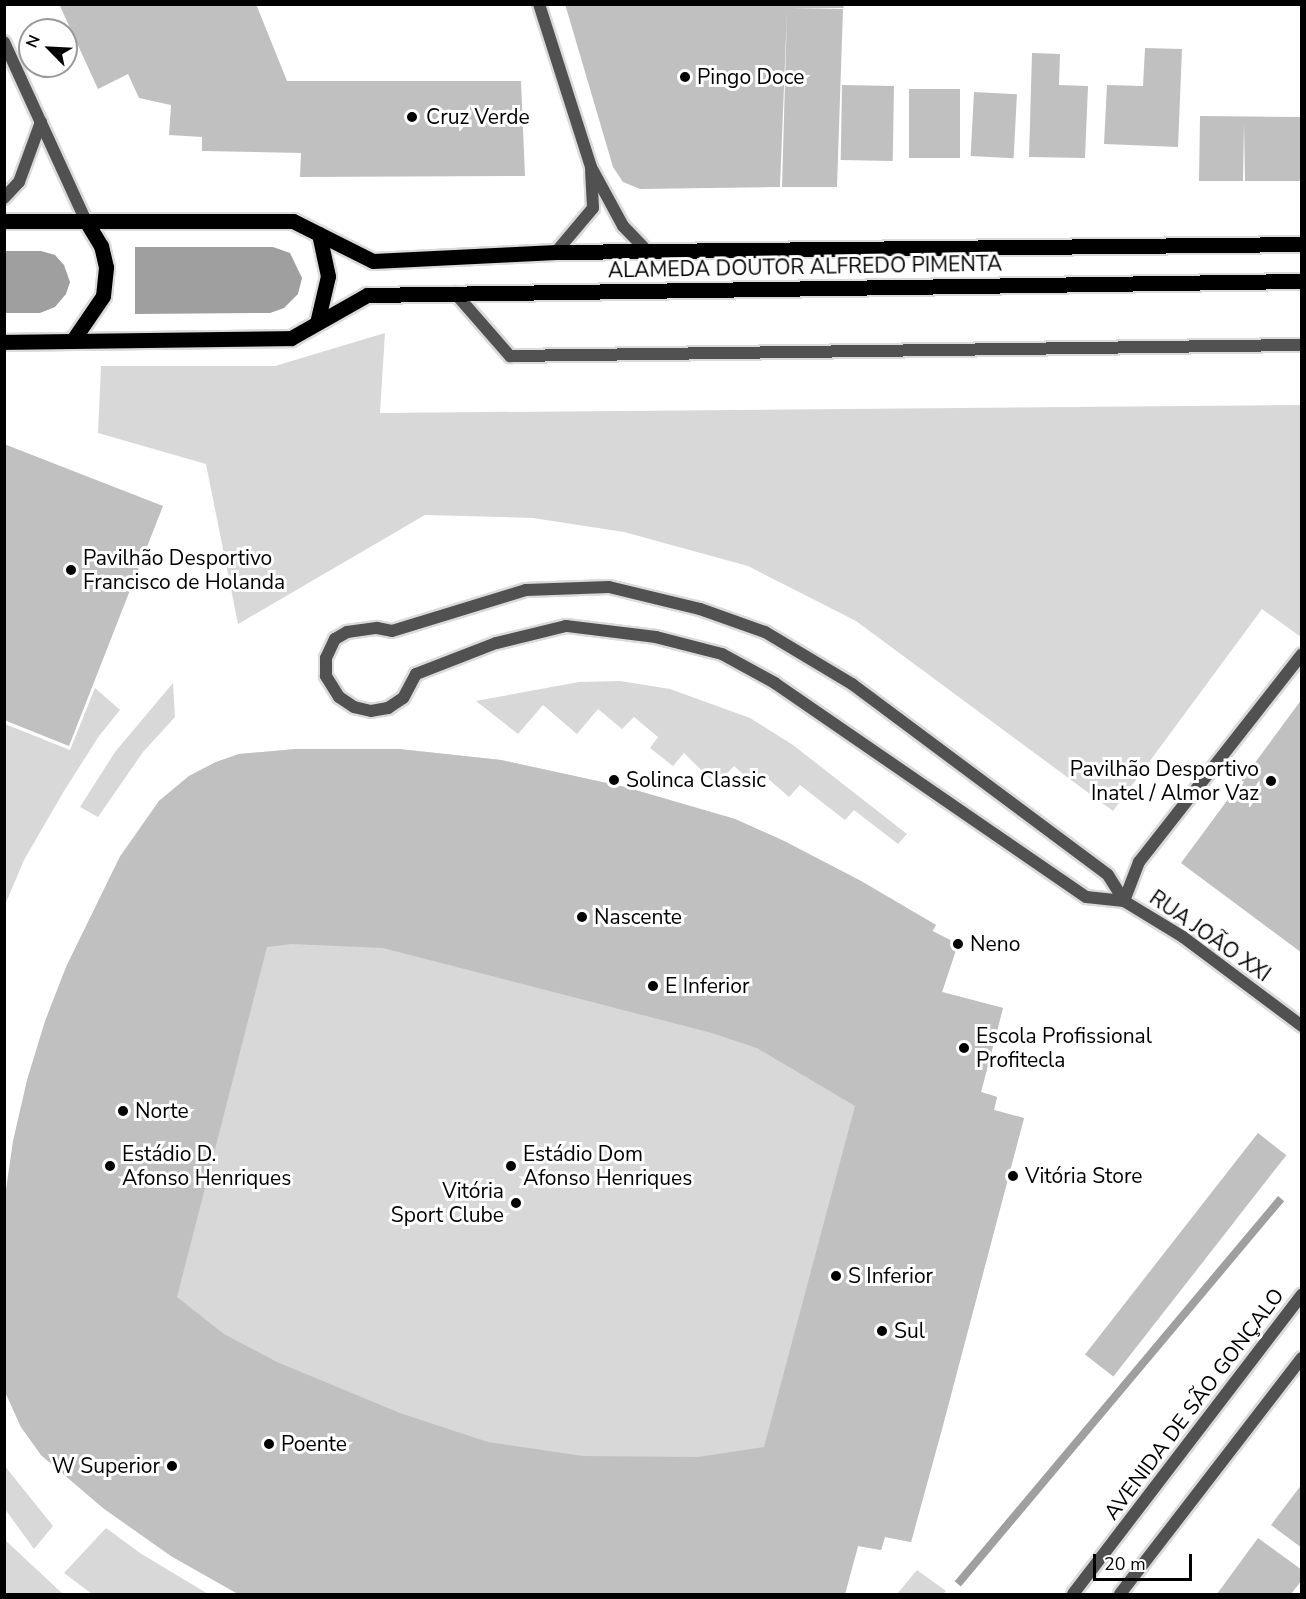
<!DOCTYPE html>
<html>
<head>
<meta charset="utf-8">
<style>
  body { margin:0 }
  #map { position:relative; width:1306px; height:1599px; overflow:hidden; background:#fff; font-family:"Nunito Sans",sans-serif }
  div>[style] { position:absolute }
  .green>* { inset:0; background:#d8d8d8 }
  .water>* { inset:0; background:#9f9f9f; transform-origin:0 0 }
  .building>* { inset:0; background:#c0c0c0; transform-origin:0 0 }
  .roads { filter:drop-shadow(2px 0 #dbdbdb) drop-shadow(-2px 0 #dbdbdb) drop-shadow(0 2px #dbdbdb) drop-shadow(0 -2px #dbdbdb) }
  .service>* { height:12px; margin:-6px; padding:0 6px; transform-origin:6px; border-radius:6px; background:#515151 }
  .minor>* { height:12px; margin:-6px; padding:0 6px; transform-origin:6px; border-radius:6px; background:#515151 }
  .tertiary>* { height:12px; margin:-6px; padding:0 6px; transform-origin:6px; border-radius:6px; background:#515151 }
  .primary>* { height:15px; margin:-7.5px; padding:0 7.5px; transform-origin:7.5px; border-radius:7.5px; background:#000 }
  .dots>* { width:16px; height:16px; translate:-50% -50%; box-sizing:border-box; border:3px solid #fff; border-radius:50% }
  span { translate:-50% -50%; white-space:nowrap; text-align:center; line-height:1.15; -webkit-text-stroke:6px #fff; paint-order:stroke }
  .poi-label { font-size:21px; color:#000 }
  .left { translate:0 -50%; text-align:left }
  .right { translate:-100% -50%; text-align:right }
  .street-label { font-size:21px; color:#000 }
  .frame { position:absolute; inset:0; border:6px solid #000; pointer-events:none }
  .north { position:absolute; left:18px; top:18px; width:60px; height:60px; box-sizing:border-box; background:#fff; border:2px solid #999; border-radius:50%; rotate:294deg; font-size:16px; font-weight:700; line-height:24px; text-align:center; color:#000 }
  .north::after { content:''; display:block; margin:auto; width:21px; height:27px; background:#000; clip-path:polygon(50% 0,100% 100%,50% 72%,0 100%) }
  .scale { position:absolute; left:1093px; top:1554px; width:99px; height:27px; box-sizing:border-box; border:3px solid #000; border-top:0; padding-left:8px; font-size:18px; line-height:21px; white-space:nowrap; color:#000; -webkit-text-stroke:4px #fff; paint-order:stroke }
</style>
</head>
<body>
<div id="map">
  <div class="green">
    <i style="clip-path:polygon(385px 333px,380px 413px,1301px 405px,1301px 637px,1262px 609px,1113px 811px,856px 621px,748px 566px,624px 532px,533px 518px,425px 515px,238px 624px,206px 464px,98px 433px,101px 366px,275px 366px)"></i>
    <i style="clip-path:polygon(620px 681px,670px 689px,750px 718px,793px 745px,907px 834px,898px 844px,854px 810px,845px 820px,800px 785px,789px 797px,766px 777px,757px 786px,734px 766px,716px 785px,684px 753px,673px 766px,650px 748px,658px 737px,634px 717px,622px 729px,598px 709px,577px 734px,543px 705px,518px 734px,476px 701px,579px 682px)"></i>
    <i style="clip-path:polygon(173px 683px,175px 717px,143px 752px,98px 817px,80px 807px,115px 752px)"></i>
    <i style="clip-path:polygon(95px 688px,120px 710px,99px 736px,64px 791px,24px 860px,5px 905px,5px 724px,70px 750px)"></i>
    <i style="clip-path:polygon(296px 749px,399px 749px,501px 760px,625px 787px,735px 819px,784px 841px,861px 881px,936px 925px,933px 931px,958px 944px,942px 992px,1003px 1008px,981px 1092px,997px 1097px,994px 1110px,1024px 1118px,942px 1429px,911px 1542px,885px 1537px,881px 1550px,858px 1546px,845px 1594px,238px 1594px,171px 1556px,103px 1508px,41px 1455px,21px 1427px,6px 1394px,4px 1385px,66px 967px,120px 856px,159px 801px,189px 776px,216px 762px,239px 754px)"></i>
    <i style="clip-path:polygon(4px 1465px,53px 1526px,34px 1549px,5px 1509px)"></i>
    <i style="clip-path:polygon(106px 1528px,140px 1553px,208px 1594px,92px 1594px,64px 1573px)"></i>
    <i style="clip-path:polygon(4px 1540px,5px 1540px,63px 1594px,5px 1594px)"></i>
    <i style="clip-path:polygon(917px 1570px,946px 1591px,943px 1594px,897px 1594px)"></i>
  </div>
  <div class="water">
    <i style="clip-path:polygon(135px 247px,273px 247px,290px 253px,302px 278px,298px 294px,284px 308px,270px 313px,135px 314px)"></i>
    <i style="clip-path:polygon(5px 251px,41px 251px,55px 255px,64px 265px,70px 282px,66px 294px,55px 307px,40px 313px,5px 313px)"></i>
    <i style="left:1278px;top:1196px;width:8px;height:503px;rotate:40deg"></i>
  </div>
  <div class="building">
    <i style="clip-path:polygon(59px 4px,256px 4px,287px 81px,521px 81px,525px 176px,300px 177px,301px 153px,202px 151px,202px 137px,169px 135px,171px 105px,139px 98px,128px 74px,98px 89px)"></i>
    <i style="clip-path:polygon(565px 4px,842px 4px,844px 8px,790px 8px,843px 9px,837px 187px,782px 187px,787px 11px,780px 187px,640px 189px,623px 182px,613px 167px)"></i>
    <i style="clip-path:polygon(1145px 48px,1182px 49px,1178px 147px,1104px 144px,1107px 85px,1143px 86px)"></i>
    <i style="clip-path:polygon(1032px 53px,1060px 54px,1059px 85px,1088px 86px,1085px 158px,1029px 157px)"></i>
    <i style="left:842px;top:85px;width:52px;height:75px;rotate:1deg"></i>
    <i style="left:909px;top:89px;width:51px;height:69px"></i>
    <i style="left:974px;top:92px;width:43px;height:64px;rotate:3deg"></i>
    <i style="clip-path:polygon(1200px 116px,1302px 117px,1302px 181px,1245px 181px,1244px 123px,1243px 181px,1199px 181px)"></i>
    <i style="clip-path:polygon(4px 444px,163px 506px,69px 746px,4px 720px)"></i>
    <i style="clip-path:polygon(1302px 699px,1302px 953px,1181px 863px)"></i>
    <i style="clip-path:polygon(evenodd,296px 749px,399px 749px,501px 760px,625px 787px,735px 819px,784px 841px,861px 881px,936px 925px,932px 931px,958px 944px,942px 992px,1003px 1008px,981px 1092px,997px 1097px,994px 1110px,1024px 1118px,942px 1429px,911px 1542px,885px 1537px,881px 1550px,858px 1546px,845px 1594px,238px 1594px,171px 1556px,103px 1508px,41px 1455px,21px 1427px,6px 1394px,4px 1385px,4px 1203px,13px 1141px,27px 1080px,45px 1021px,66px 967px,120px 857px,159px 801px,189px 776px,216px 762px,239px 754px,296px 749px,291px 944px,383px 948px,712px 1033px,757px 1048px,855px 1106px,764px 1447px,698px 1457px,583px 1456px,488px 1442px,400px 1413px,277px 1362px,224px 1334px,177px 1297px,267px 947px,291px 944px)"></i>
    <i style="left:1258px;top:1133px;width:36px;height:281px;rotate:38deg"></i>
    <i style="clip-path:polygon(1302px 1484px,1302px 1548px,1271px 1525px)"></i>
    <i style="clip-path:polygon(1258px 1538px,1302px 1570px,1302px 1580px,1291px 1594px,1217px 1594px)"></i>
  </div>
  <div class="roads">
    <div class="service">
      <i style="left:455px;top:293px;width:84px;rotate:48.9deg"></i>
      <i style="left:510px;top:356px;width:792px;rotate:-0.8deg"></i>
      <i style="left:609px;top:587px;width:94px;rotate:13.6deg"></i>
      <i style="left:700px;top:609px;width:69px;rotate:19.5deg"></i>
      <i style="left:765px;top:632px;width:101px;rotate:30.9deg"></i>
      <i style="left:852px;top:684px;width:319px;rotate:36.7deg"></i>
      <i style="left:1108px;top:875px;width:31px;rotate:58deg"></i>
      <i style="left:1124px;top:901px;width:38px;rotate:-174deg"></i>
      <i style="left:1086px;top:897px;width:378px;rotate:-145.5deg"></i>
      <i style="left:775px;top:683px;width:60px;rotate:-151.3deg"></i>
      <i style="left:722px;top:654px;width:68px;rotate:-165.6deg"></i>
      <i style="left:656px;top:637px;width:91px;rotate:-173deg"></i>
      <i style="left:566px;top:626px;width:72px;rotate:166.3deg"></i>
      <i style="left:496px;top:643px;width:86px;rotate:158.8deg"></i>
      <i style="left:416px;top:674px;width:27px;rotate:118deg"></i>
      <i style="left:403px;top:698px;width:18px;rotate:146deg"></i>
      <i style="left:388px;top:708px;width:17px;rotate:170deg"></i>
      <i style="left:371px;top:711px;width:17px;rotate:-167deg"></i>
      <i style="left:354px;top:707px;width:18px;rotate:-146deg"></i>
      <i style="left:339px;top:697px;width:25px;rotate:-122deg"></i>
      <i style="left:326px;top:676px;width:18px;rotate:-90deg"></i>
      <i style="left:326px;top:658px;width:21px;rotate:-65deg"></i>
      <i style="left:335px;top:639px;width:14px;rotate:-30deg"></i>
      <i style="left:347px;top:632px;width:30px;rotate:-8deg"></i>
      <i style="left:377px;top:628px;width:15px;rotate:11deg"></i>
      <i style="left:392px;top:631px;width:140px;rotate:-17deg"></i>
      <i style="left:526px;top:590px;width:83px;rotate:-2.1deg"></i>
      <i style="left:1124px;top:901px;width:42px;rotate:-69deg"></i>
      <i style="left:1139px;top:862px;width:264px;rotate:-51.9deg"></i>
    </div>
    <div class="minor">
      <i style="left:539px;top:4px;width:171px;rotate:72.3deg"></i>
      <i style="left:591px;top:167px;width:67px;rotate:61.5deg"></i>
      <i style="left:623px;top:226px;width:35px;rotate:46deg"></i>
      <i style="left:556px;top:252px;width:57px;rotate:-49.9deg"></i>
      <i style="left:593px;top:208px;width:37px;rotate:-93deg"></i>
    </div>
    <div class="tertiary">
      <i style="left:4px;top:42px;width:199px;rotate:65.4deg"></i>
      <i style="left:4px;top:198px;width:22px;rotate:-47deg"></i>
      <i style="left:19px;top:182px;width:64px;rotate:-69.9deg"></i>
      <i style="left:1124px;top:901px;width:69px;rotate:31.4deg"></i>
      <i style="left:1183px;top:937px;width:149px;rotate:36.8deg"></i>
      <i style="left:1073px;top:1594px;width:377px;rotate:-52.6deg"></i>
      <i style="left:1120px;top:1594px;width:298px;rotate:-52.4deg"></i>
    </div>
    <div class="primary">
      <i style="left:4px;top:221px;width:289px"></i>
      <i style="left:293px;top:221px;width:89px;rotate:26.6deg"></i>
      <i style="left:373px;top:261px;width:183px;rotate:-2.8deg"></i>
      <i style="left:556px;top:252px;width:746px;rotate:-0.61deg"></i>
      <i style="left:317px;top:323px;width:48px;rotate:-76.8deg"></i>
      <i style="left:328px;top:276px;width:43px;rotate:-102.1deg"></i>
      <i style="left:73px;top:340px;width:53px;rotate:-55.7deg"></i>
      <i style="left:103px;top:296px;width:29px;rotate:-84deg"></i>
      <i style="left:106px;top:267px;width:22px;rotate:-103deg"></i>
      <i style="left:101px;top:246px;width:27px;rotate:-121deg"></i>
      <i style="left:4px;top:342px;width:287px;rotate:-0.8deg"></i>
      <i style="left:291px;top:338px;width:87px;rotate:-29.5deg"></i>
      <i style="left:367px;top:295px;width:935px;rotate:-0.86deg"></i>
    </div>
  </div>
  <div class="dots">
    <i style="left:685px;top:77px;background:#000"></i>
    <i style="left:412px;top:117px;background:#000"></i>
    <i style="left:71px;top:570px;background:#000"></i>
    <i style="left:614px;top:780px;background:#000"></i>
    <i style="left:1271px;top:781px;background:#000"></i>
    <i style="left:582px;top:917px;background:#000"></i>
    <i style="left:958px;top:944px;background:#000"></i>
    <i style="left:653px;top:986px;background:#000"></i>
    <i style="left:964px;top:1048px;background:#000"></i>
    <i style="left:123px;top:1111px;background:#000"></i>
    <i style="left:110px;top:1166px;background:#000"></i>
    <i style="left:511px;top:1166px;background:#000"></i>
    <i style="left:1013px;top:1176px;background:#000"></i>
    <i style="left:516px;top:1203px;background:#000"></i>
    <i style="left:836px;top:1276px;background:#000"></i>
    <i style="left:882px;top:1331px;background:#000"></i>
    <i style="left:269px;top:1444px;background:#000"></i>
    <i style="left:172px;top:1466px;background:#000"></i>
  </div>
  <div class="poi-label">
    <span class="left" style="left:697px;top:77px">Pingo Doce</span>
    <span class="left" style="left:426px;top:117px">Cruz Verde</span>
    <span class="left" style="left:83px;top:570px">Pavilhão Desportivo<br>Francisco de Holanda</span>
    <span class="right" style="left:1259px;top:781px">Pavilhão Desportivo<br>Inatel / Almor Vaz</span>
    <span class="left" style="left:626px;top:780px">Solinca Classic</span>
    <span class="left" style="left:594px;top:917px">Nascente</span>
    <span class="left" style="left:970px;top:944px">Neno</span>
    <span class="left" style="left:665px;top:986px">E Inferior</span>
    <span class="left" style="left:976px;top:1048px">Escola Profissional<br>Profitecla</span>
    <span class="left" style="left:135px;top:1111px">Norte</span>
    <span class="left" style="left:122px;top:1166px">Estádio D.<br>Afonso Henriques</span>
    <span class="left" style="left:523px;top:1166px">Estádio Dom<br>Afonso Henriques</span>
    <span class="left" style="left:1025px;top:1176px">Vitória Store</span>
    <span class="right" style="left:504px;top:1203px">Vitória<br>Sport Clube</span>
    <span class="left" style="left:848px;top:1276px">S Inferior</span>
    <span class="left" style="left:894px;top:1331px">Sul</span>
    <span class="left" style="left:281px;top:1444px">Poente</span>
    <span class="right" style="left:160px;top:1466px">W Superior</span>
  </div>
  <div class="street-label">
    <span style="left:805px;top:267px;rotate:-1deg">ALAMEDA DOUTOR ALFREDO PIMENTA</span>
    <span style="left:1210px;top:936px;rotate:35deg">RUA JOÃO XXI</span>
    <span style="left:1194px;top:1404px;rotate:-53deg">AVENIDA DE SÃO GONÇALO</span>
  </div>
  <div class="frame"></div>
  <div class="north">N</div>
  <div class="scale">20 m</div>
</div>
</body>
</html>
